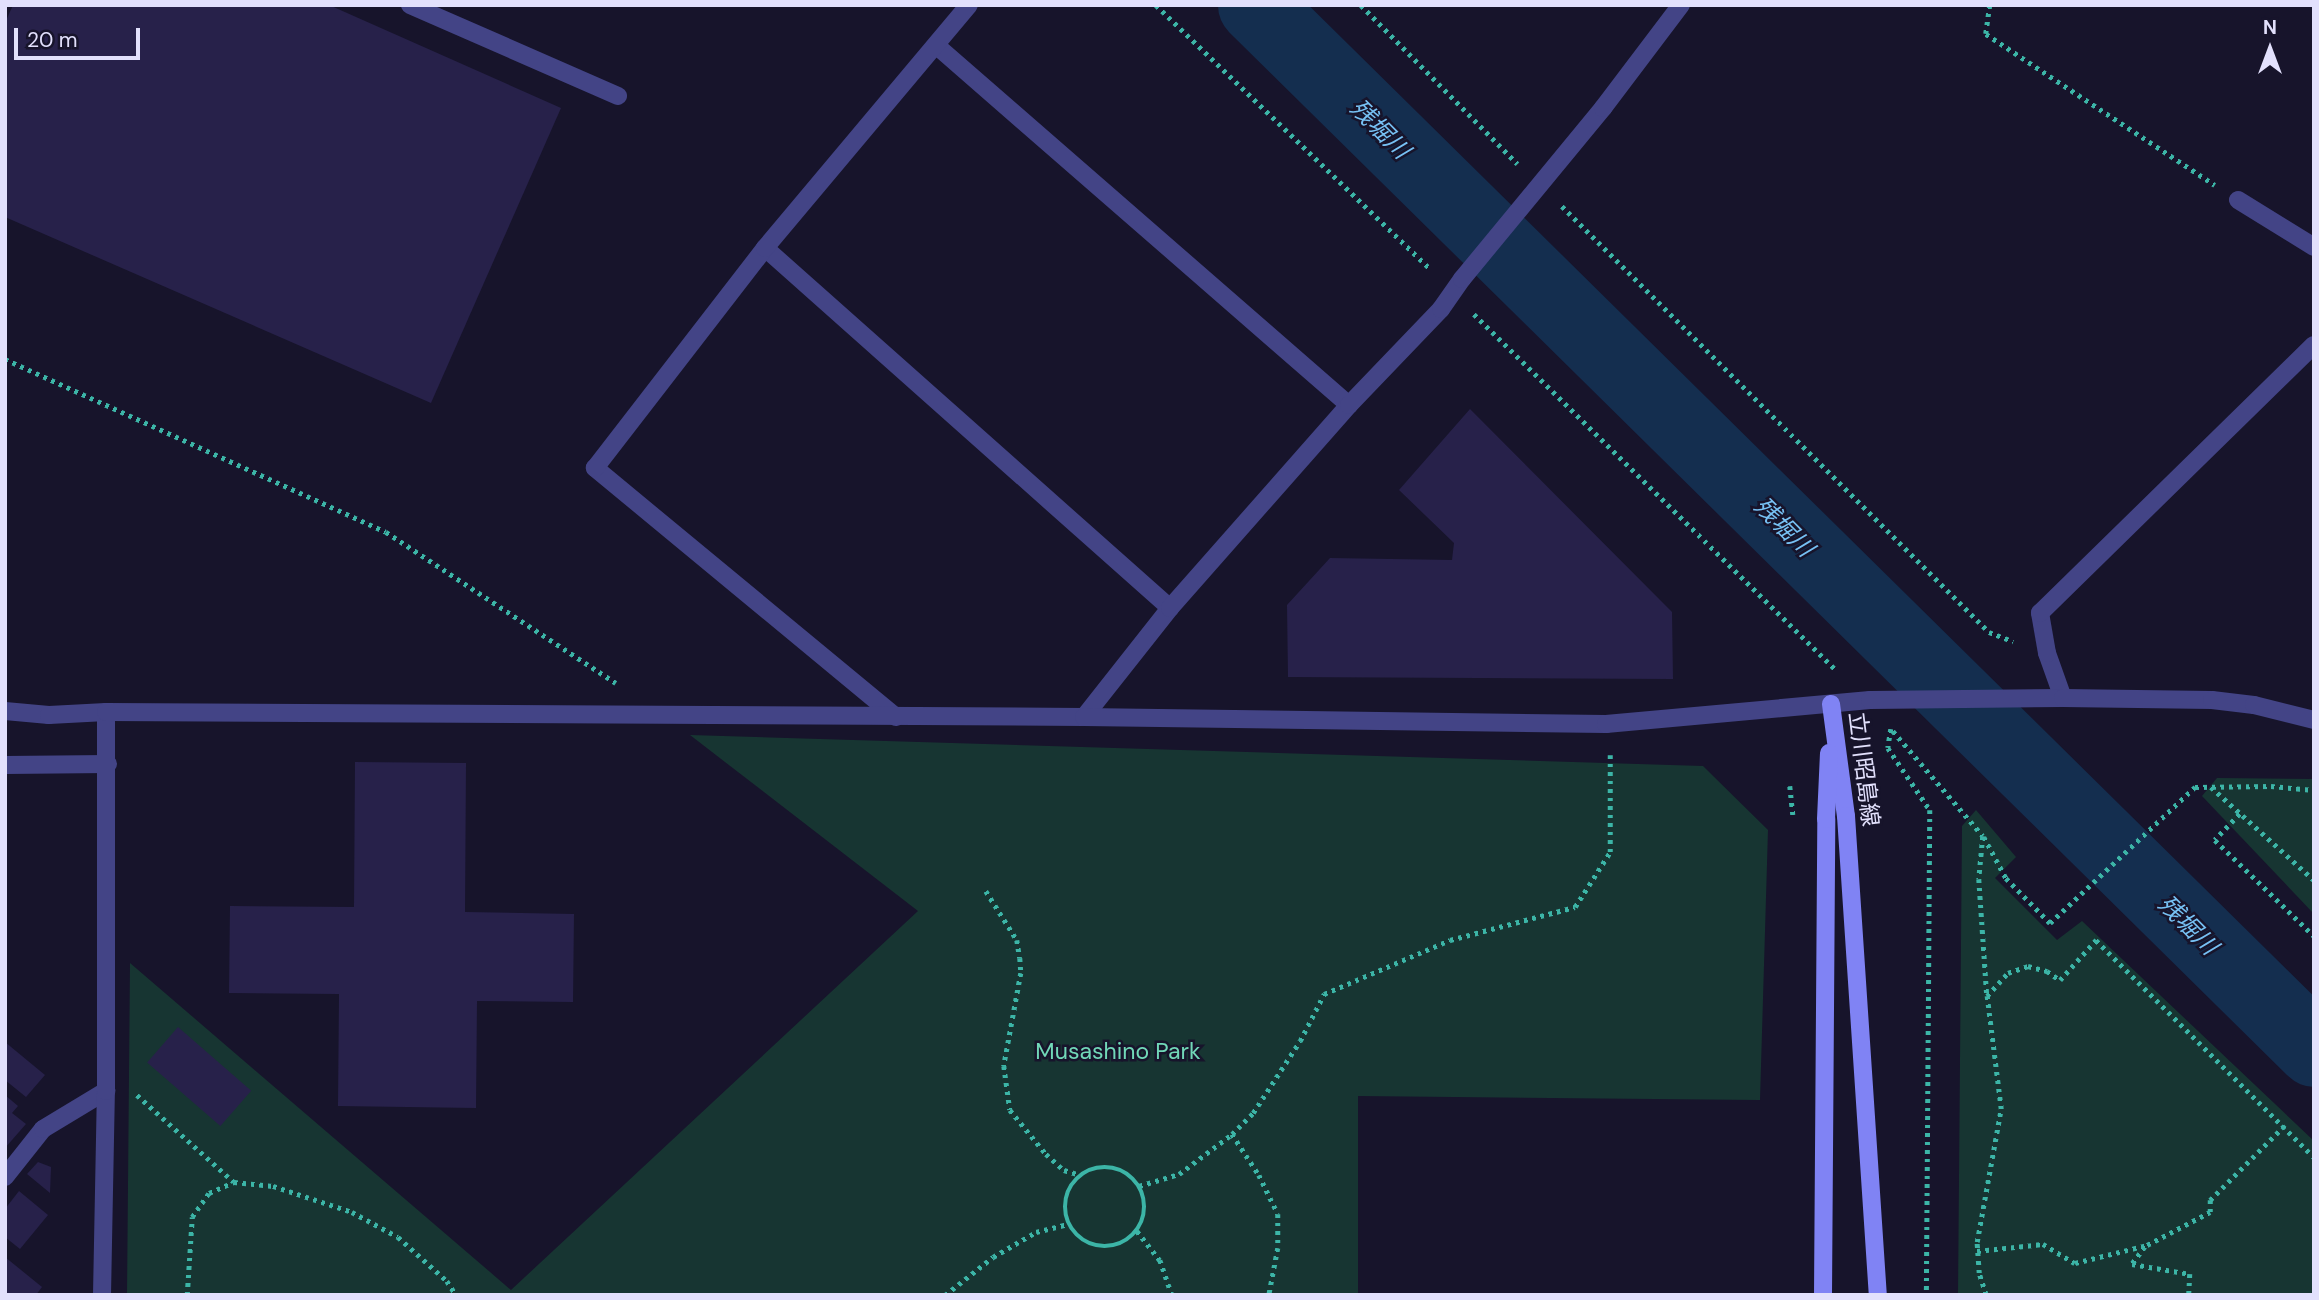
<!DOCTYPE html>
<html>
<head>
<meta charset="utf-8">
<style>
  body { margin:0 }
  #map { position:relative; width:2319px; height:1300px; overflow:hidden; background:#17142b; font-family:"DM Sans","Noto Sans JP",sans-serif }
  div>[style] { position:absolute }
  .green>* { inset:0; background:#173532 }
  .river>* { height:75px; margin:-37.5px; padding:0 37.5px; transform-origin:37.5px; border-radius:37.5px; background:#142e4f }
  .building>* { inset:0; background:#27214a; transform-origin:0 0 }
  .path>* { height:4.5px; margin-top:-2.25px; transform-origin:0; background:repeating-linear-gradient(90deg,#3cb5a7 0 3.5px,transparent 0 8.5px) }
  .path>.ring { margin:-2.25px; padding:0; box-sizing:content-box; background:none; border:4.5px solid #3cb5a7; border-radius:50% }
  .minor>* { height:18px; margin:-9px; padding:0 9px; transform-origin:9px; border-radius:9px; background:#434486 }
  .tertiary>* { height:18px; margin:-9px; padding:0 9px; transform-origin:9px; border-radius:9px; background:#434486 }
  .secondary>* { height:18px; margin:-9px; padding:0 9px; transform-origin:9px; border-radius:9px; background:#8083f4 }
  span { translate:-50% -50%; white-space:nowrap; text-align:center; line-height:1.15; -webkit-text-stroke:5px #17142b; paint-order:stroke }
  .street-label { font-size:23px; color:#e2e0fc }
  .park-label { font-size:23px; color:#71d8b8 }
  .water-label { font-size:24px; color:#77c1f4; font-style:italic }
  .frame { position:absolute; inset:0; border:7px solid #e2e0fc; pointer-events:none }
  .north { position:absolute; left:2235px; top:14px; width:70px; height:70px; -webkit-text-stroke:5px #17142b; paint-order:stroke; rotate:0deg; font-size:19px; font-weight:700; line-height:28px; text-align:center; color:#e2e0fc }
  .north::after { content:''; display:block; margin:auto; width:24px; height:32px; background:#e2e0fc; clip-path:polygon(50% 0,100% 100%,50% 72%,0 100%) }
  .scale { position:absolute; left:14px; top:28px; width:126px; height:32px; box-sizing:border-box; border:4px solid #e2e0fc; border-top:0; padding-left:9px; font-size:21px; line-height:24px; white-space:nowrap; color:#e2e0fc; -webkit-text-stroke:5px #17142b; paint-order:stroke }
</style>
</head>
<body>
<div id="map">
  <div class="green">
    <i style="clip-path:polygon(690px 735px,1703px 766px,1768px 830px,1760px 1100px,1358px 1096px,1358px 1295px,127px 1295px,130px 963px,511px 1290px,918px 911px)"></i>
    <i style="clip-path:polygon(2217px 778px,2314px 779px,2314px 914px,2202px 796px)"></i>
    <i style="clip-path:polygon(1976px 810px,2016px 857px,1995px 878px,2057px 940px,2082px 921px,2314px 1141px,2314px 1295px,1958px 1295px,1962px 826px)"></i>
  </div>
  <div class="river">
    <i style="left:1255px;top:5px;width:1487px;rotate:44.59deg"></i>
  </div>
  <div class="building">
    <i style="clip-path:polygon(13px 5px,329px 5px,561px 108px,431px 403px,5px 217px,5px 23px)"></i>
    <i style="clip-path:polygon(1470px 409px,1672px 612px,1673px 679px,1288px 677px,1287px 605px,1330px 558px,1452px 560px,1454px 543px,1399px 490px)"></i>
    <i style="clip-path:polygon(355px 762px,466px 763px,465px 912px,574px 914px,573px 1002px,477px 1001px,476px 1108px,338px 1106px,339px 994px,229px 993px,230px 906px,354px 907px)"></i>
    <i style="left:178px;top:1027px;width:97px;height:47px;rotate:41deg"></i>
    <i style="clip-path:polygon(5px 1042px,45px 1075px,26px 1097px,5px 1080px)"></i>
    <i style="clip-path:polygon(5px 1095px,18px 1106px,12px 1113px,26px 1124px,5px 1148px)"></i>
    <i style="clip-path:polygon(38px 1162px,51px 1167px,50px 1193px,27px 1174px)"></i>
    <i style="clip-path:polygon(19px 1191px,48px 1215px,20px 1249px,5px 1237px,5px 1209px)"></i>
    <i style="clip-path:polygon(5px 1257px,42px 1287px,36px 1295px,5px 1295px)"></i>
  </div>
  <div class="path">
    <i style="left:1156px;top:5px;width:382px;rotate:43.9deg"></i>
    <i style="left:1361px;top:5px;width:223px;rotate:45.4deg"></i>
    <i style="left:1990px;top:5px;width:29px;rotate:98deg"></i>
    <i style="left:1986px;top:34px;width:274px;rotate:33.4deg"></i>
    <i style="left:1562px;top:206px;width:603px;rotate:44.93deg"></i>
    <i style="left:1989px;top:632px;width:26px;rotate:21deg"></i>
    <i style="left:1474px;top:314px;width:509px;rotate:44.52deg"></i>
    <i style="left:5px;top:359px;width:418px;rotate:24.4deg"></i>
    <i style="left:386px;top:532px;width:275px;rotate:33.3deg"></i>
    <i style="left:1891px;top:729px;width:19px;rotate:99deg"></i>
    <i style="left:1888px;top:748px;width:75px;rotate:55.9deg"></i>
    <i style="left:1930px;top:810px;width:485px;rotate:90.4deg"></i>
    <i style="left:1893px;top:731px;width:138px;rotate:49.4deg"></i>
    <i style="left:1983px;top:836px;width:43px;rotate:95.3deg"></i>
    <i style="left:1979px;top:879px;width:117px;rotate:86.1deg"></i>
    <i style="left:1987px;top:996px;width:31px;rotate:-48deg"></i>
    <i style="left:2008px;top:973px;width:21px;rotate:-19deg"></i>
    <i style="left:2028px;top:966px;width:20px;rotate:15deg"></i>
    <i style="left:2047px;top:971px;width:16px;rotate:35deg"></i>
    <i style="left:2060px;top:980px;width:54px;rotate:-48deg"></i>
    <i style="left:2096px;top:940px;width:308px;rotate:44.9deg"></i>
    <i style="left:1790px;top:786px;width:29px;rotate:84deg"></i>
    <i style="left:2211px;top:787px;width:139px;rotate:42.1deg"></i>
    <i style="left:2240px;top:814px;width:36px;rotate:134deg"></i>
    <i style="left:2215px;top:840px;width:138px;rotate:44.1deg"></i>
    <i style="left:1984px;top:837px;width:47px;rotate:61.8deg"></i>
    <i style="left:2006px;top:878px;width:63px;rotate:45.6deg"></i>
    <i style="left:2050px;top:923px;width:199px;rotate:-43.2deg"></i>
    <i style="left:2195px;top:787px;width:76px;rotate:-0.8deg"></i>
    <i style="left:2271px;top:786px;width:43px;rotate:5.3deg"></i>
    <i style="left:986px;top:891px;width:58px;rotate:57.7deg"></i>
    <i style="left:1017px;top:940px;width:18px;rotate:81deg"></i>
    <i style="left:1020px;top:958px;width:15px;rotate:86deg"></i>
    <i style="left:1021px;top:973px;width:95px;rotate:100.4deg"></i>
    <i style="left:1004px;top:1066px;width:44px;rotate:82.2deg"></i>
    <i style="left:1010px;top:1110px;width:57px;rotate:50.7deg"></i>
    <i style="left:1046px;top:1154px;width:24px;rotate:42deg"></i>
    <i style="left:1064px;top:1170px;width:17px;rotate:17deg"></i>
    <i style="left:137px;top:1095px;width:130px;rotate:41.9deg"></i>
    <i style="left:1232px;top:1134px;width:49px;rotate:56.6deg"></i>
    <i style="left:1259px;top:1175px;width:43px;rotate:64deg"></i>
    <i style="left:1278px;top:1214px;width:34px;rotate:90deg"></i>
    <i style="left:1278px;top:1248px;width:48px;rotate:100.8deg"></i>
    <i class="ring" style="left:1065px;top:1167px;width:75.5px;height:75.5px"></i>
    <i style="left:1139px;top:1186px;width:42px;rotate:-16.7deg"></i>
    <i style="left:1179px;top:1174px;width:66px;rotate:-37deg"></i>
    <i style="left:1232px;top:1134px;width:30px;rotate:-45deg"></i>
    <i style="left:1253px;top:1113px;width:86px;rotate:-56.9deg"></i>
    <i style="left:1300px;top:1041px;width:53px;rotate:-62.9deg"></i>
    <i style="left:1324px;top:994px;width:137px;rotate:-23.2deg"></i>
    <i style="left:1450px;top:940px;width:129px;rotate:-14.8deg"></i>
    <i style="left:1575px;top:907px;width:65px;rotate:-57.5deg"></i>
    <i style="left:1610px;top:852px;width:97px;rotate:-90deg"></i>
    <i style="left:1137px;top:1231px;width:37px;rotate:52deg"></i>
    <i style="left:1160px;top:1260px;width:37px;rotate:71deg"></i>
    <i style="left:2145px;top:1247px;width:21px;rotate:127deg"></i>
    <i style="left:2132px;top:1264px;width:59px;rotate:9.8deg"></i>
    <i style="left:2190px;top:1274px;width:21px;rotate:93deg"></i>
    <i style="left:1977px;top:1251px;width:66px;rotate:-6.1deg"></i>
    <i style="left:2043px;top:1244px;width:37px;rotate:31deg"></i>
    <i style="left:2075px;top:1263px;width:74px;rotate:-14deg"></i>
    <i style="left:2147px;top:1245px;width:71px;rotate:-27.6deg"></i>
    <i style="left:2210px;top:1212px;width:12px;rotate:-90deg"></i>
    <i style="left:2210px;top:1200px;width:105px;rotate:-45deg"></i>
    <i style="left:187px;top:1295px;width:78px;rotate:-86.3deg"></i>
    <i style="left:192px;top:1217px;width:29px;rotate:-55deg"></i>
    <i style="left:209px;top:1193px;width:27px;rotate:-24deg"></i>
    <i style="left:234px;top:1182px;width:39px;rotate:6deg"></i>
    <i style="left:273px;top:1186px;width:83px;rotate:18.2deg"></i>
    <i style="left:352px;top:1212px;width:52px;rotate:28.5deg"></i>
    <i style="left:398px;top:1237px;width:66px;rotate:41.9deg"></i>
    <i style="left:447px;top:1281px;width:17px;rotate:57deg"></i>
    <i style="left:945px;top:1295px;width:61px;rotate:-38.4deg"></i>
    <i style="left:993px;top:1257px;width:50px;rotate:-30.2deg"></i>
    <i style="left:1036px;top:1232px;width:32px;rotate:-14deg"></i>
    <i style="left:1986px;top:1295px;width:23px;rotate:-108deg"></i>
    <i style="left:1979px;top:1273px;width:31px;rotate:-94deg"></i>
    <i style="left:1977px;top:1242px;width:135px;rotate:-79.8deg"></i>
    <i style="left:2001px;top:1109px;width:114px;rotate:-97.1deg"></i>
  </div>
  <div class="minor">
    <i style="left:410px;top:5px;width:227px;rotate:23.6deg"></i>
    <i style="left:938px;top:47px;width:545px;rotate:41.06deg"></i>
    <i style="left:2238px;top:200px;width:89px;rotate:31.7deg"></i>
    <i style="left:765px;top:248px;width:542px;rotate:41.63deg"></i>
    <i style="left:2063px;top:698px;width:48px;rotate:-109.6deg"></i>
    <i style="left:2047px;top:653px;width:41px;rotate:-99.9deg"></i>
    <i style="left:2040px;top:613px;width:383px;rotate:-44.4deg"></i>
    <i style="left:896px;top:717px;width:391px;rotate:-140.4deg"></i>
    <i style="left:595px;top:468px;width:278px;rotate:-52.3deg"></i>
    <i style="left:765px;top:248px;width:317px;rotate:-50deg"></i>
    <i style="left:1084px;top:717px;width:139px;rotate:-51.7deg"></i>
    <i style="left:1170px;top:608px;width:271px;rotate:-48.6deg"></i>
    <i style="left:1349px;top:405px;width:133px;rotate:-46.2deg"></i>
    <i style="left:1441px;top:309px;width:37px;rotate:-55deg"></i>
    <i style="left:1462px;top:279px;width:222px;rotate:-50.5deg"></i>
    <i style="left:5px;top:765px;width:103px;rotate:-0.6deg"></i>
    <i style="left:5px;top:1177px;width:61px;rotate:-51.6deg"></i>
    <i style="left:43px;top:1129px;width:74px;rotate:-31.1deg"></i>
  </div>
  <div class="tertiary">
    <i style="left:1603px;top:108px;width:129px;rotate:-52.9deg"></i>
    <i style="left:5px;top:711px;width:44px;rotate:5.2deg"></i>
    <i style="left:49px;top:715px;width:57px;rotate:-3deg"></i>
    <i style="left:102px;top:1295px;width:204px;rotate:-88.9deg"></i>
    <i style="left:106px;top:1091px;width:379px;rotate:-90deg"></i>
    <i style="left:106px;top:712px;width:978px;rotate:0.29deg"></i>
    <i style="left:1084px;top:717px;width:522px;rotate:0.77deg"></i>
    <i style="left:1606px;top:724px;width:265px;rotate:-5.2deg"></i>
    <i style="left:1870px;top:700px;width:193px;rotate:-0.6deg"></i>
    <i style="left:2063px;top:698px;width:149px;rotate:0.8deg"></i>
    <i style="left:2212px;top:700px;width:42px;rotate:6.8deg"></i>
    <i style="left:2254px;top:705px;width:62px;rotate:14deg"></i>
  </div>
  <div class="secondary">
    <i style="left:1831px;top:704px;width:113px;rotate:82.4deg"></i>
    <i style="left:1846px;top:816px;width:480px;rotate:86.2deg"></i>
    <i style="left:1823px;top:1295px;width:476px;rotate:-89.6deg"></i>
    <i style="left:1826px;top:819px;width:66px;rotate:-87.4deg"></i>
  </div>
  <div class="street-label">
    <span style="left:1864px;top:769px;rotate:83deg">立川昭島線</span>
  </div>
  <div class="park-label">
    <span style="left:1118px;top:1051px">Musashino Park</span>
  </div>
  <div class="water-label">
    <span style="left:1380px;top:129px;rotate:45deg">残堀川</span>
    <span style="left:1784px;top:527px;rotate:45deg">残堀川</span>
    <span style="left:2188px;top:925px;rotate:45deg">残堀川</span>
  </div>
  <div class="frame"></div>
  <div class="north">N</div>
  <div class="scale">20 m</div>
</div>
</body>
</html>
